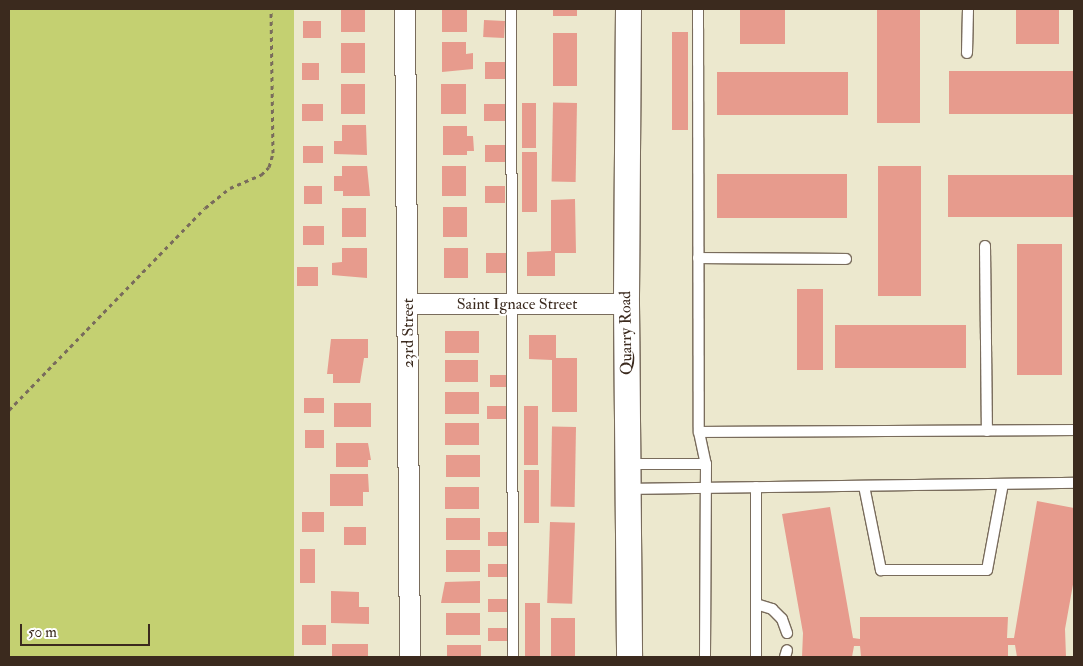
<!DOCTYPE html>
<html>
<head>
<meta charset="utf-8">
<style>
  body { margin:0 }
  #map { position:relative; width:1083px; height:666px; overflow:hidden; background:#ece8ce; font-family:"IM FELL Double Pica",serif }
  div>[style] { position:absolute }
  .green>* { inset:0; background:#c4d071; transform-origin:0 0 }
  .building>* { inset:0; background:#e79b8d; transform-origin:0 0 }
  .path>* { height:3px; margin-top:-1.5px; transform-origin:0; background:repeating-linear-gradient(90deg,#796c5c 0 4px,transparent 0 8px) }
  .roads { filter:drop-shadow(1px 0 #796c5c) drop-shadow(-1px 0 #796c5c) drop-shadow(0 1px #796c5c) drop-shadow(0 -1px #796c5c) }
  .service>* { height:10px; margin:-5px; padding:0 5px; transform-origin:5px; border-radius:5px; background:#fff }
  .minor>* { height:20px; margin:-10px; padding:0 10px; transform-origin:10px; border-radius:10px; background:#fff }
  .tertiary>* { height:25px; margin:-12.5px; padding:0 12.5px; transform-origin:12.5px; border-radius:12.5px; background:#fff }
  span { translate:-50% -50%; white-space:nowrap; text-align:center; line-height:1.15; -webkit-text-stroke:4px #fff; paint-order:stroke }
  .street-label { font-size:16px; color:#3b2a1e }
  .frame { position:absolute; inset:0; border:10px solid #3b2a1e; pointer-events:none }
  .scale { position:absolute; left:20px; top:624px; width:130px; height:22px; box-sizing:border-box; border:2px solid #3b2a1e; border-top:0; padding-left:6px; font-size:15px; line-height:18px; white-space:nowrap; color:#3b2a1e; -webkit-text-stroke:4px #fff; paint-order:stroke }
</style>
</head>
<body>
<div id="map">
  <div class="green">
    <i style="left:9px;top:9px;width:285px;height:648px"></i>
  </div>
  <div class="building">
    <i style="left:341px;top:9px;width:24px;height:23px"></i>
    <i style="left:442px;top:9px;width:25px;height:23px"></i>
    <i style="left:553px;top:9px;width:24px;height:7px"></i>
    <i style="left:740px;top:9px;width:45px;height:35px"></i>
    <i style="left:877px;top:9px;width:43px;height:114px"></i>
    <i style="left:1016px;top:9px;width:43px;height:35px"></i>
    <i style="left:303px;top:21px;width:18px;height:17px"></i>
    <i style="left:505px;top:21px;width:17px;height:21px;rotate:93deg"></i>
    <i style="left:672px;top:32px;width:16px;height:98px"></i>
    <i style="left:553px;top:33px;width:24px;height:53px"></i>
    <i style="clip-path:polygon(442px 42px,466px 42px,466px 54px,473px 53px,473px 69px,442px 72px)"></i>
    <i style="left:341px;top:43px;width:24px;height:30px"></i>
    <i style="left:485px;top:62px;width:21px;height:17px"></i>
    <i style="left:302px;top:63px;width:17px;height:17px"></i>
    <i style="left:949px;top:71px;width:125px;height:43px"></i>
    <i style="left:848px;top:72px;width:43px;height:131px;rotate:90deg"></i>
    <i style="left:341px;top:84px;width:24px;height:30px"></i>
    <i style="left:441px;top:84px;width:25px;height:30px"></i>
    <i style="left:522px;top:103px;width:14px;height:45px"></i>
    <i style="left:577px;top:103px;width:79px;height:24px;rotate:91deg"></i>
    <i style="left:302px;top:104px;width:21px;height:17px"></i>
    <i style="left:484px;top:104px;width:21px;height:17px"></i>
    <i style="clip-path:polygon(342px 125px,366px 125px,367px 155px,334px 154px,334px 141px,342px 141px)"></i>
    <i style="clip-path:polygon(443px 126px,467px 126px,467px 136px,473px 136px,474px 151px,467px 151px,467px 155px,443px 155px)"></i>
    <i style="left:485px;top:145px;width:20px;height:17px"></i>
    <i style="left:303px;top:146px;width:20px;height:17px"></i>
    <i style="left:522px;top:152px;width:15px;height:60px"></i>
    <i style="clip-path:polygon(342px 166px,367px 166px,370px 196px,343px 196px,343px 191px,334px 191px,334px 176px,342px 176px)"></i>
    <i style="left:466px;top:166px;width:30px;height:24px;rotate:90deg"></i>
    <i style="left:878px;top:166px;width:43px;height:130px"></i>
    <i style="left:847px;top:174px;width:44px;height:130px;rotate:90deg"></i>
    <i style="left:948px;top:175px;width:126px;height:42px"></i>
    <i style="left:304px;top:186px;width:18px;height:18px"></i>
    <i style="left:485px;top:186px;width:20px;height:17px"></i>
    <i style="clip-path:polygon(575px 199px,576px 253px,555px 253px,555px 276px,527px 276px,527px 252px,551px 251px,551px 200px)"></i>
    <i style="left:443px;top:207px;width:24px;height:30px"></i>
    <i style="left:342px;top:208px;width:24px;height:29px"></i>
    <i style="left:303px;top:226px;width:21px;height:19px"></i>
    <i style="left:1017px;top:244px;width:45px;height:131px"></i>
    <i style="clip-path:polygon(342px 248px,367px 248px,367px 278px,332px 275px,332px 263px,342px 262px)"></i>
    <i style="left:444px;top:248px;width:24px;height:30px"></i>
    <i style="left:486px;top:253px;width:21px;height:20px"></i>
    <i style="left:297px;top:267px;width:21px;height:19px"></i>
    <i style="left:797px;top:289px;width:26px;height:81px"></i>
    <i style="left:966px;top:325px;width:43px;height:131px;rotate:90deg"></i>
    <i style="left:445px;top:331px;width:34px;height:22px"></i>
    <i style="clip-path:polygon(529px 335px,556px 335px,556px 358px,577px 358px,577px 412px,552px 412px,552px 360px,529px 359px)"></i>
    <i style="clip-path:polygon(331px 339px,368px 339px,368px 358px,364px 358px,360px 383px,333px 383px,333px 374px,327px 374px)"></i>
    <i style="left:445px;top:360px;width:33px;height:22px"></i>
    <i style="left:490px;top:375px;width:16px;height:12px"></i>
    <i style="left:445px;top:392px;width:34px;height:22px"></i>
    <i style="left:304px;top:398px;width:20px;height:15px"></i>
    <i style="left:334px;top:403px;width:37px;height:24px"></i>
    <i style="left:487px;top:406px;width:19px;height:13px"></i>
    <i style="left:524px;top:406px;width:14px;height:59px"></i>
    <i style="left:445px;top:423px;width:34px;height:22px"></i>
    <i style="left:576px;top:427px;width:80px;height:24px;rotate:91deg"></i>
    <i style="left:305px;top:430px;width:19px;height:18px"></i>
    <i style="clip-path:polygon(336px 443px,368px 443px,371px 460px,368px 460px,368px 467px,336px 467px)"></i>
    <i style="left:446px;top:455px;width:34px;height:22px"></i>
    <i style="left:524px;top:470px;width:15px;height:53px"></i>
    <i style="clip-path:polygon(330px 474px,368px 474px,369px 492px,363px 492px,363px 506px,330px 506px)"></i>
    <i style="left:445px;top:487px;width:34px;height:22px"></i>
    <i style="clip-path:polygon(1037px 501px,1074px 508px,1074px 579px,1065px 629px,1066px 657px,1017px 657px,1015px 645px,1008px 645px,1008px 657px,861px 657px,860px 646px,854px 646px,852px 657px,802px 657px,803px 633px,782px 514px,830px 507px,853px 638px,860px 639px,860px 617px,1008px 617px,1007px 638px,1014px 638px)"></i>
    <i style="left:302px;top:512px;width:22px;height:20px"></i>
    <i style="left:446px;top:518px;width:34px;height:22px"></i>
    <i style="left:550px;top:522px;width:25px;height:81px;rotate:2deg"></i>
    <i style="left:344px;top:527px;width:22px;height:18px"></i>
    <i style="left:507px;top:532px;width:14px;height:19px;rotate:90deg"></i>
    <i style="left:300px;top:549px;width:15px;height:34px"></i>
    <i style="left:446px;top:550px;width:34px;height:22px"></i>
    <i style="left:488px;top:564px;width:19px;height:13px"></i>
    <i style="clip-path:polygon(480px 581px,480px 603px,441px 603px,445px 582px)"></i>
    <i style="clip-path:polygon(331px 591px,359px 592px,359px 607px,369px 607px,369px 624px,331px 623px)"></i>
    <i style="left:488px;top:599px;width:20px;height:13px"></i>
    <i style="left:525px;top:603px;width:15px;height:53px"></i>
    <i style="left:446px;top:613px;width:34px;height:22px"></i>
    <i style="left:551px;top:618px;width:24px;height:39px"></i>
    <i style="left:302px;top:625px;width:24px;height:20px"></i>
    <i style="left:488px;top:628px;width:19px;height:13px"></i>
    <i style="left:332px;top:644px;width:36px;height:13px"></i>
    <i style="left:447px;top:645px;width:34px;height:12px"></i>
  </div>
  <div class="path">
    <i style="left:9px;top:410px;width:281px;rotate:-45.9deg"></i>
    <i style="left:205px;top:208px;width:32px;rotate:-39deg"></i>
    <i style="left:230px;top:188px;width:34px;rotate:-23deg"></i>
    <i style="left:261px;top:175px;width:11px;rotate:-45deg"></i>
    <i style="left:269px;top:167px;width:15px;rotate:-74deg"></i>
    <i style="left:273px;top:153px;width:144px;rotate:-90.8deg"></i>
  </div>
  <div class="roads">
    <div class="service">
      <i style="left:511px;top:9px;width:648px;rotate:89.82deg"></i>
      <i style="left:698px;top:9px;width:423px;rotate:89.9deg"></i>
      <i style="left:699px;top:432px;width:375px;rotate:-0.3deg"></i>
      <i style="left:967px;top:53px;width:44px;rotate:-88.7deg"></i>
      <i style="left:985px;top:246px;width:185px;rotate:89.4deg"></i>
      <i style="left:698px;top:258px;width:148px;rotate:0.4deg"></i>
      <i style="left:699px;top:432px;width:33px;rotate:78deg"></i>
      <i style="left:706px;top:464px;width:193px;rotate:90.3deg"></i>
      <i style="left:628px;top:464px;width:78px"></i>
      <i style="left:864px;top:486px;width:86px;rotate:78.6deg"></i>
      <i style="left:881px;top:570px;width:106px"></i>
      <i style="left:987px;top:570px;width:87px;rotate:-79.5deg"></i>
      <i style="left:628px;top:489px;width:446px;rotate:-0.8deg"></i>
      <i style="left:756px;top:604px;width:17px;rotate:17deg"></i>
      <i style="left:772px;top:609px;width:14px;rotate:45deg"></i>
      <i style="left:782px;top:619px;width:15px;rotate:70deg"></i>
      <i style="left:756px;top:657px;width:170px;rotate:-90deg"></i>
      <i style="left:785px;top:657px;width:7px;rotate:-74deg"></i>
    </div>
    <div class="minor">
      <i style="left:405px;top:9px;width:648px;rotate:89.56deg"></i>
      <i style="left:408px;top:304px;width:218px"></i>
    </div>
    <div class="tertiary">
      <i style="left:628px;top:9px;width:295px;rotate:90.4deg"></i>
      <i style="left:626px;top:304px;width:353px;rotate:89.5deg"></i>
    </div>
  </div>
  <div class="street-label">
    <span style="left:517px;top:304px">Saint Ignace Street</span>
    <span style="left:408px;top:333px;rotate:-90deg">23rd Street</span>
    <span style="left:626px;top:333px;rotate:-91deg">Quarry Road</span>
  </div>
  <div class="frame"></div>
  <div class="scale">50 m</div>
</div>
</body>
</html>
